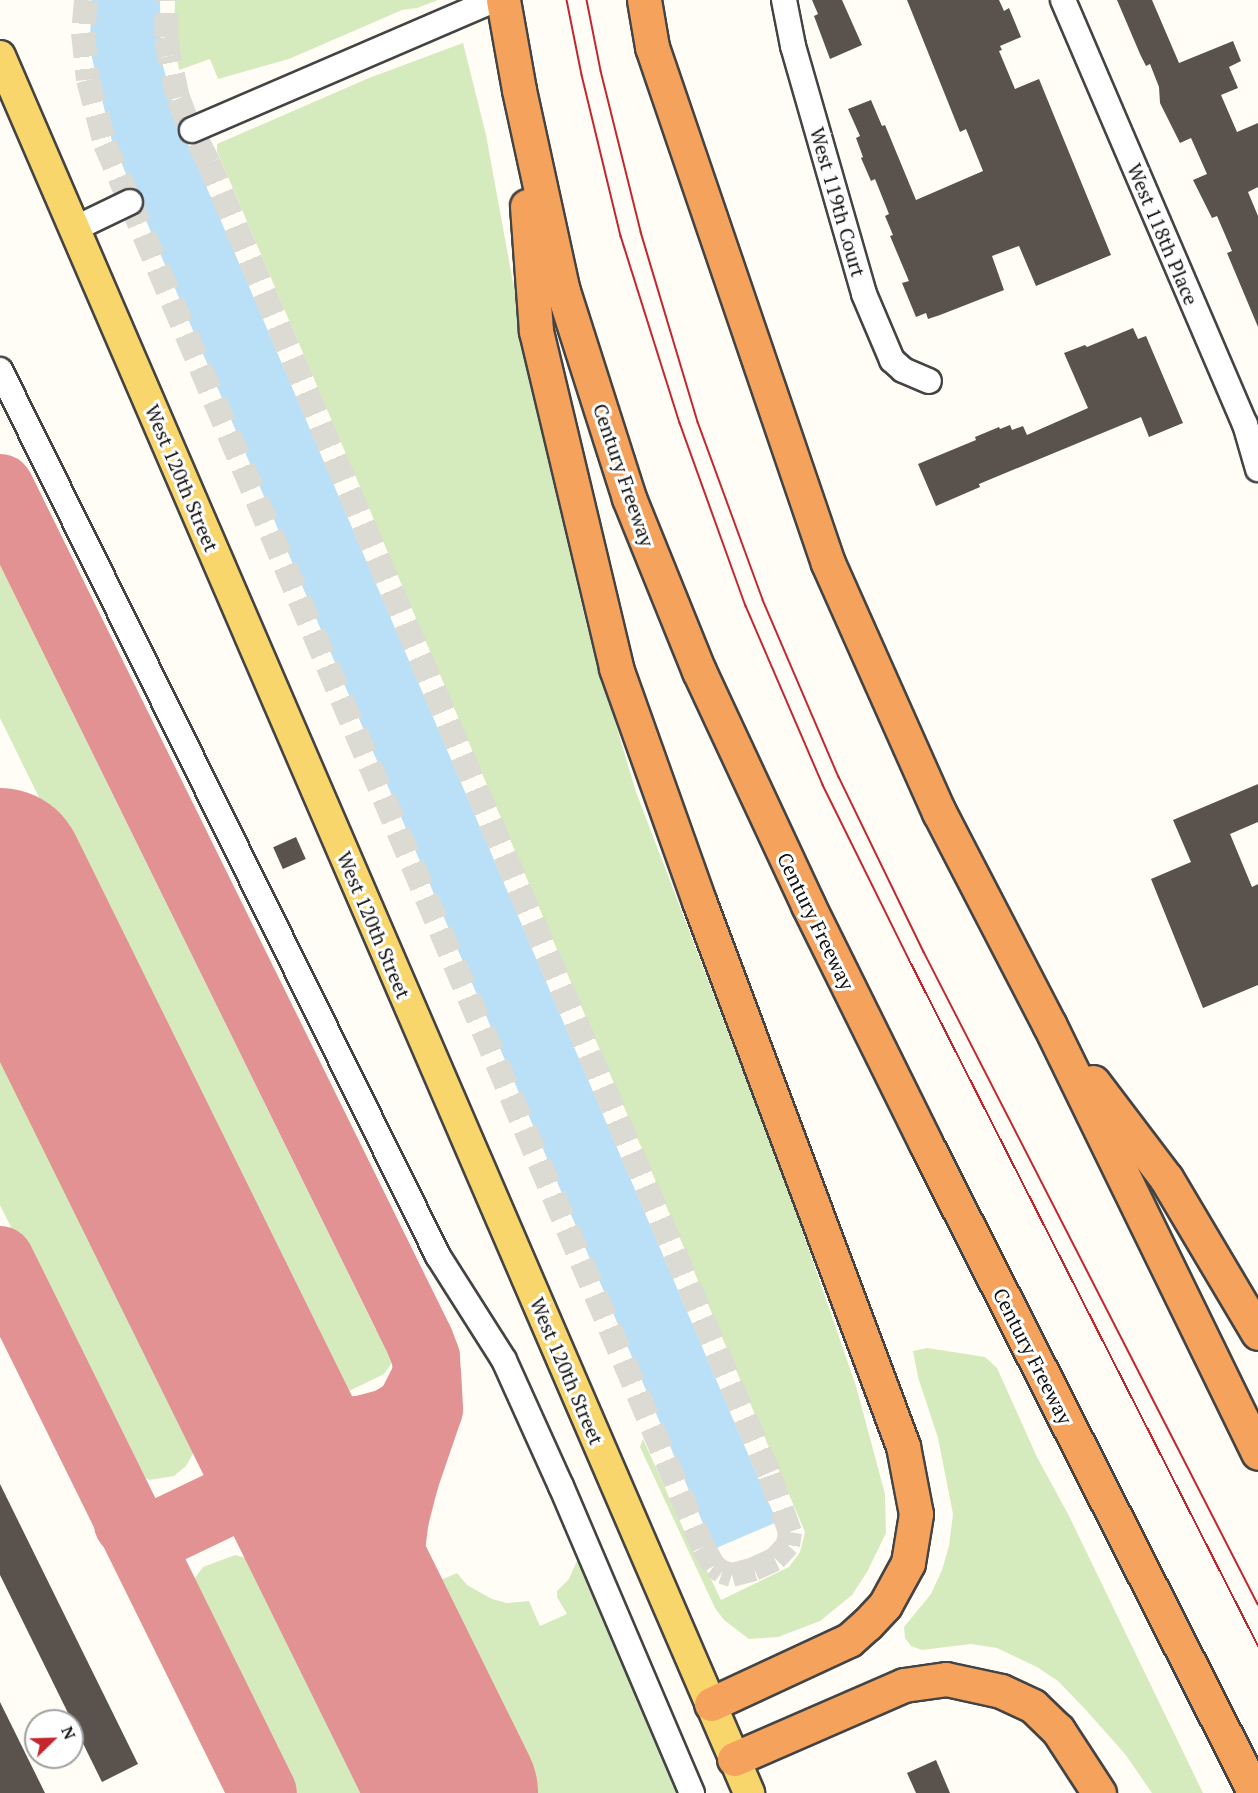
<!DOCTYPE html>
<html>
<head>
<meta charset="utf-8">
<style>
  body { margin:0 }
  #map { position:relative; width:1258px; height:1793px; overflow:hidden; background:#fffdf5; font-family:"PT Serif",serif }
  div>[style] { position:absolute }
  .green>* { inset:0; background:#d5ebbd }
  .water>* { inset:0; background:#b9e0f7 }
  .taxiway>* { height:68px; margin:-34px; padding:0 34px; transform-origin:34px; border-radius:34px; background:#e29292 }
  .runway>* { height:168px; margin:-84px; padding:0 84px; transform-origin:84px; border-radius:84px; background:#e29292 }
  .building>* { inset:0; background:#5a524d; transform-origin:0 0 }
  .minor-tunnel>* { height:24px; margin-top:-12px; transform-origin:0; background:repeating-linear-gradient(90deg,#dbdad3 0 24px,transparent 0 36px) }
  .roads { filter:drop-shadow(2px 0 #444) drop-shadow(-2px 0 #444) drop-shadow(0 2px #444) drop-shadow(0 -2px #444) }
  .minor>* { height:24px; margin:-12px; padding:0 12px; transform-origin:12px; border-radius:12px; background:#fff }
  .major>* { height:30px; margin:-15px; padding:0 15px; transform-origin:15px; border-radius:15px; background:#f9d66b }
  .highway>* { height:33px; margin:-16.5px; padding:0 16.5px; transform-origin:16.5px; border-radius:16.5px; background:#f5a25d }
  .tram>* { height:1.5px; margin:-0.75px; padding:0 0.75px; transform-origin:0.75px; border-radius:0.75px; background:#c4262e }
  span { translate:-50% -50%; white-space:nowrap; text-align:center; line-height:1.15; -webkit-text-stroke:6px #fff; paint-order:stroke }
  .street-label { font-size:20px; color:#111 }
  .north { position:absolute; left:24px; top:1709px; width:60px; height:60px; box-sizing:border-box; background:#fff; border:2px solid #a0a0a0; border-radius:50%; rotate:67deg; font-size:16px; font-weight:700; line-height:24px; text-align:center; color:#111 }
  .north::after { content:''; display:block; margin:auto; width:21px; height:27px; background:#c4262e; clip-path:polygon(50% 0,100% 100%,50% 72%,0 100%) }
</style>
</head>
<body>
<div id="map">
  <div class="green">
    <i style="clip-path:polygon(175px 0,438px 0,417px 8px,402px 10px,289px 59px,218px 79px,210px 59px,179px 70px,174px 36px)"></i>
    <i style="clip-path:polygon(463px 43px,486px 135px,537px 414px,588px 631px,636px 792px,786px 1184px,856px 1386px,885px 1494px,886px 1533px,867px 1572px,852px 1595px,820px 1621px,778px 1637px,749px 1639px,724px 1620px,715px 1608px,640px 1447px,643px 1439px,692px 1548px,697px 1558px,700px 1556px,721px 1600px,789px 1567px,800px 1552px,805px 1532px,217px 151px,217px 144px,369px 78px)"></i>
    <i style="clip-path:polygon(0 565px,376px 1330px,385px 1326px,393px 1343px,394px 1360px,384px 1374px,345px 1393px,320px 1391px,305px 1367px,316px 1361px,0 718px)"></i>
    <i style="clip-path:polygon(0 1036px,188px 1416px,196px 1442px,195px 1450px,186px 1466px,174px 1476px,149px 1480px,131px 1469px,0 1205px)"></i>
    <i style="clip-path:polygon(927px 1348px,985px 1357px,997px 1368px,1037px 1457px,1069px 1516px,1203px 1793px,1152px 1793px,1125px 1754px,1085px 1709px,1058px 1681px,1037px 1667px,997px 1648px,971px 1644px,922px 1650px,911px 1646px,905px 1638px,904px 1627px,931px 1594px,942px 1570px,949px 1546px,953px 1514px,938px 1438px,918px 1377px,913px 1351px)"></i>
    <i style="clip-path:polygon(235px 1555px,254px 1560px,260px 1565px,373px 1793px,289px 1793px,194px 1595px,195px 1578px,203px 1567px)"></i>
    <i style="clip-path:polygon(579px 1556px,684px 1793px,531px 1793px,429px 1585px,457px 1573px,467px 1585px,492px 1599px,507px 1603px,529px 1601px,540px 1626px,567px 1614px,557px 1597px,557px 1591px,569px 1579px)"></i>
  </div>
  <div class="water">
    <i style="clip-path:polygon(92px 0,160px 0,161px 58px,177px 118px,777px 1522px,714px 1549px,112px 141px,92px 58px,90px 36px)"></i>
  </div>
  <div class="taxiway">
    <i style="left:0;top:488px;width:952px;rotate:63.81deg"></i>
    <i style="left:420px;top:1342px;width:17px;rotate:69deg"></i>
    <i style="left:426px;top:1358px;width:17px;rotate:87deg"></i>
    <i style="left:427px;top:1375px;width:39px;rotate:117deg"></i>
    <i style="left:409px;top:1410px;width:22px;rotate:148deg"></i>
    <i style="left:390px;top:1422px;width:30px;rotate:165deg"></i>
    <i style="left:361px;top:1430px;width:24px;rotate:178deg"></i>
    <i style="left:337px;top:1431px;width:26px;rotate:-169deg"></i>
    <i style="left:311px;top:1426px;width:29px;rotate:-153deg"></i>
    <i style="left:285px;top:1413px;width:24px;rotate:-144deg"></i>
    <i style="left:266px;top:1399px;width:22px;rotate:-129deg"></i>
    <i style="left:252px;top:1382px;width:56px;rotate:72.2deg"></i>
    <i style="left:269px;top:1435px;width:32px;rotate:97deg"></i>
    <i style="left:265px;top:1467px;width:18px;rotate:117deg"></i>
    <i style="left:257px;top:1483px;width:18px;rotate:142deg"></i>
    <i style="left:243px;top:1494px;width:98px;rotate:154.5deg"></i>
    <i style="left:155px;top:1536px;width:20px;rotate:-162deg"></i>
    <i style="left:136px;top:1530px;width:11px;rotate:-139deg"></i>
    <i style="left:0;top:1260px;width:594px;rotate:63.74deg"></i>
    <i style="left:243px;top:1494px;width:14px;rotate:-12deg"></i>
    <i style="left:257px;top:1491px;width:18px"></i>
    <i style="left:275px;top:1491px;width:15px;rotate:20deg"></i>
    <i style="left:289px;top:1496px;width:45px;rotate:42.3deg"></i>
    <i style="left:402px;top:1686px;width:33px;rotate:-106deg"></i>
    <i style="left:393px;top:1654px;width:66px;rotate:-96.1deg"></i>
    <i style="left:386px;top:1588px;width:71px;rotate:-82.7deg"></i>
    <i style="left:395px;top:1518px;width:40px;rotate:-75.6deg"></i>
    <i style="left:405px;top:1479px;width:74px;rotate:-71.1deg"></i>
    <i style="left:429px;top:1409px;width:34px;rotate:-93deg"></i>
  </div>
  <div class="runway">
    <i style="left:0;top:872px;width:1027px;rotate:63.76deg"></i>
  </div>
  <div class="building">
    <i style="clip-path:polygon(812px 0,842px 0,862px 45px,830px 59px,814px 16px,818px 14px)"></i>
    <i style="clip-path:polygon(907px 0,999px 0,1004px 11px,1009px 8px,1021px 37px,1000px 46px,1002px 50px,999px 51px,1015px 89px,1039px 79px,1111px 255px,1036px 286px,1019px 246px,992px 256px,1004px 290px,940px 315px,928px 319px,926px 313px,916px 317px,902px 283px,909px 281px,890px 236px,893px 235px,885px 216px,889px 214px,875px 179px,871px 181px,861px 158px,863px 157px,856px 138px,860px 136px,848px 109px,871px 100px,882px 126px,885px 125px,916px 200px,983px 171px,966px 129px,960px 132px)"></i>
    <i style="clip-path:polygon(1117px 0,1152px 0,1179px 63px,1233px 41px,1241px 61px,1229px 67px,1238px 88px,1221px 95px,1237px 132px,1258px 123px,1258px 187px,1248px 192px,1258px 216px,1258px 327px,1227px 253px,1232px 251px,1217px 216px,1212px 218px,1193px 180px,1207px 174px,1191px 138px,1180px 143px,1160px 103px,1159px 87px,1150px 64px,1146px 66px,1140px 54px)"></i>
    <i style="clip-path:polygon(1133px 328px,1138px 339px,1146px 336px,1183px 423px,1149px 437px,1141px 417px,979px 484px,980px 487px,936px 506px,918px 464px,976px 440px,975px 437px,999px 427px,1000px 429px,1010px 425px,1012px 430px,1023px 426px,1027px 435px,1088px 408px,1064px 353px,1085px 345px,1087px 347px)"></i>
    <i style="clip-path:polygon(1258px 784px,1258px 822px,1230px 834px,1252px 887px,1258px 884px,1258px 985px,1203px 1008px,1151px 879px,1191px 862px,1173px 820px)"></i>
    <i style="left:296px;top:837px;width:24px;height:25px;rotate:66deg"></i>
    <i style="clip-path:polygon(0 1484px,138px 1764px,102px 1782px,0 1575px)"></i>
    <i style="clip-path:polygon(0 1702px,45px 1793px,0 1793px)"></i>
    <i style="clip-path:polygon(936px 1760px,950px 1793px,916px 1793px,907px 1773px)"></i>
  </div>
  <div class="minor-tunnel">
    <i style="left:86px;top:0;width:33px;rotate:95deg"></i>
    <i style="left:83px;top:33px;width:47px;rotate:83.9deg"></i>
    <i style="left:88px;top:80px;width:66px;rotate:75.1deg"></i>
    <i style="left:105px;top:144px;width:63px;rotate:66.7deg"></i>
    <i style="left:130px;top:202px;width:1462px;rotate:66.92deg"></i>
    <i style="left:703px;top:1547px;width:22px;rotate:60deg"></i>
    <i style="left:714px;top:1566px;width:10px;rotate:37deg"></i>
    <i style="left:722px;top:1572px;width:10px;rotate:17deg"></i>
    <i style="left:732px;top:1575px;width:23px;rotate:-15deg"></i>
    <i style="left:754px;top:1569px;width:23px;rotate:-25deg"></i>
    <i style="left:775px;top:1559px;width:19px;rotate:-47deg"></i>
    <i style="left:788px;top:1545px;width:13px;rotate:-81deg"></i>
    <i style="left:790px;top:1532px;width:63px;rotate:-109.6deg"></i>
    <i style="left:769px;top:1473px;width:1425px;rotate:-113.15deg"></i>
    <i style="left:209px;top:163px;width:47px;rotate:-117.6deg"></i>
    <i style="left:187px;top:121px;width:25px;rotate:-111deg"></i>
    <i style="left:178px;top:98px;width:43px;rotate:-102.1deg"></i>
    <i style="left:169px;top:56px;width:19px;rotate:-99deg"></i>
    <i style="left:166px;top:37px;width:37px;rotate:-88deg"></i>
  </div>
  <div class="roads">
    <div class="minor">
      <i style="left:784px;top:0;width:47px;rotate:78.9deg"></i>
      <i style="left:793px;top:46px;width:258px;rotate:74deg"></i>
      <i style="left:864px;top:294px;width:72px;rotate:67deg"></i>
      <i style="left:892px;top:360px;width:15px;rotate:42deg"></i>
      <i style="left:903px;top:370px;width:28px;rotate:23deg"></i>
      <i style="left:1063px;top:0;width:461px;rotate:66.8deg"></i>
      <i style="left:1245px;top:424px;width:47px;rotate:73.9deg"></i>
      <i style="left:192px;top:130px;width:329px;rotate:-23.3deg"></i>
      <i style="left:74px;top:229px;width:62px;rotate:-25.7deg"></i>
      <i style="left:0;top:370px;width:988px;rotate:63.69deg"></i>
      <i style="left:438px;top:1256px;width:123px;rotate:57.6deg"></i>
      <i style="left:504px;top:1360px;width:138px;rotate:65.7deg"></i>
      <i style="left:561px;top:1486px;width:334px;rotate:66.9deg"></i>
    </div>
    <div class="major">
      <i style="left:0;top:56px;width:1892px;rotate:66.67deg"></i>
    </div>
    <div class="highway">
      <i style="left:503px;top:0;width:91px;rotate:79.9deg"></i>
      <i style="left:519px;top:90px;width:206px;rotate:77.7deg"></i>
      <i style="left:563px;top:291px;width:217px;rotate:72.3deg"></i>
      <i style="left:629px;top:498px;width:187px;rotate:68deg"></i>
      <i style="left:699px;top:671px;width:258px;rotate:65deg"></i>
      <i style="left:808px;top:905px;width:264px;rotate:63.7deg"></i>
      <i style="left:925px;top:1142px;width:730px;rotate:63.12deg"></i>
      <i style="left:644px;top:0;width:48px;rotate:80.3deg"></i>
      <i style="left:652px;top:47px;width:545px;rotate:71.17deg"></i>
      <i style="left:828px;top:563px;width:273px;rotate:66deg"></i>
      <i style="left:939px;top:812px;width:239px;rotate:62.6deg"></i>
      <i style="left:1049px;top:1024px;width:477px;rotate:64deg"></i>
      <i style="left:527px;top:206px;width:125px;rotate:85.9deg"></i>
      <i style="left:536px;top:331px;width:346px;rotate:76.6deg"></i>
      <i style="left:616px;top:668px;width:247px;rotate:70.4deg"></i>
      <i style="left:699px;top:901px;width:582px;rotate:69.48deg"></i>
      <i style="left:903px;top:1446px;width:69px;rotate:79.2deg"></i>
      <i style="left:916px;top:1514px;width:50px;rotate:99.3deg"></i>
      <i style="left:908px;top:1563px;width:48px;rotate:118.7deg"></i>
      <i style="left:885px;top:1605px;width:26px;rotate:133deg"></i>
      <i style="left:867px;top:1624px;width:24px;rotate:138deg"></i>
      <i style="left:849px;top:1640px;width:152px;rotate:155.1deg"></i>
      <i style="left:1093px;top:1082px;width:121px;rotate:52.8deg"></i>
      <i style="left:1166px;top:1178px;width:180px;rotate:59.3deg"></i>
      <i style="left:734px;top:1759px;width:185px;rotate:-23.5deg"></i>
      <i style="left:904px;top:1685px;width:42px;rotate:-8.1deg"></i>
      <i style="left:946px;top:1679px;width:56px;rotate:12.3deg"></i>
      <i style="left:1001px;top:1691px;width:35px;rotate:25deg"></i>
      <i style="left:1033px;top:1706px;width:35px;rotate:44deg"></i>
      <i style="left:1058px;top:1730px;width:75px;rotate:56.9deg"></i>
    </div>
  </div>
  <div class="tram">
    <i style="left:567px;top:0;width:76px;rotate:78.7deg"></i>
    <i style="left:582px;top:75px;width:166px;rotate:76.4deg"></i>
    <i style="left:621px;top:236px;width:196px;rotate:72.5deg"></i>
    <i style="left:680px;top:423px;width:195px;rotate:70.2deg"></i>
    <i style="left:746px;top:606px;width:195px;rotate:66.7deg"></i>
    <i style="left:823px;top:785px;width:194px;rotate:63.7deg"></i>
    <i style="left:909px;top:959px;width:770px;rotate:63.04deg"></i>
    <i style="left:587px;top:0;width:72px;rotate:78.8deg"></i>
    <i style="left:601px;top:71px;width:166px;rotate:76deg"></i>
    <i style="left:641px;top:232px;width:198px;rotate:73.3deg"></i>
    <i style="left:698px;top:422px;width:189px;rotate:69.9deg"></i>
    <i style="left:763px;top:600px;width:193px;rotate:66.8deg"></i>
    <i style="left:839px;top:777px;width:195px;rotate:64.1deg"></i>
    <i style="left:924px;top:952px;width:733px;rotate:62.88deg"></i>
  </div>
  <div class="street-label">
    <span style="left:838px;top:202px;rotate:74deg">West 119th Court</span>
    <span style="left:1163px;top:234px;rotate:67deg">West 118th Place</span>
    <span style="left:624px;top:475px;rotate:71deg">Century Freeway</span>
    <span style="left:182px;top:478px;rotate:67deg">West 120th Street</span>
    <span style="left:816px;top:921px;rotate:64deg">Century Freeway</span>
    <span style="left:374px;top:925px;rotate:67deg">West 120th Street</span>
    <span style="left:1033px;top:1356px;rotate:63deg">Century Freeway</span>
    <span style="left:567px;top:1371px;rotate:67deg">West 120th Street</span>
  </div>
  <div class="north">N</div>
</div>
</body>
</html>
